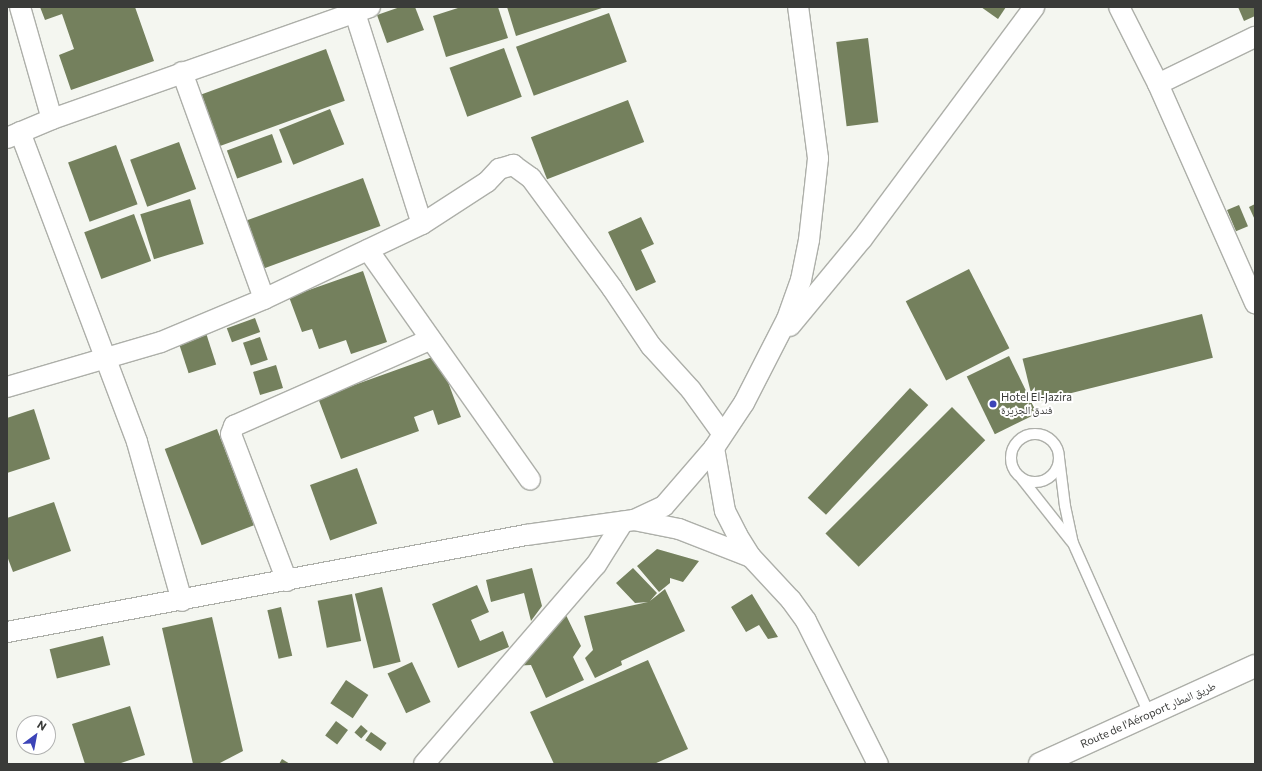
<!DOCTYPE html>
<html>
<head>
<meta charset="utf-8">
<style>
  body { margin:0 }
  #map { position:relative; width:1262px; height:771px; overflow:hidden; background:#f4f6f0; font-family:Commissioner,"Noto Naskh Arabic",sans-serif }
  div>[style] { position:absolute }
  .building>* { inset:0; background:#74805d; transform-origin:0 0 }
  .roads { filter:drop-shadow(1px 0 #adafa9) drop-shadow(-1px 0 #adafa9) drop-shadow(0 1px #adafa9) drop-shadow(0 -1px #adafa9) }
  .lane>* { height:10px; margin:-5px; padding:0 5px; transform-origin:5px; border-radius:5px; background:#fff }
  .lane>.ring { margin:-5px; padding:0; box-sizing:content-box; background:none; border:10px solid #fff; border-radius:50% }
  .street>* { height:20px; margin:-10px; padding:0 10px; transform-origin:10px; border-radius:10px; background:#fff }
  .secondary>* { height:22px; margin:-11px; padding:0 11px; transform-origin:11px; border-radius:11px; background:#fff }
  .dots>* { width:11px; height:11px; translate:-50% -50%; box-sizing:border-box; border:2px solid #fff; border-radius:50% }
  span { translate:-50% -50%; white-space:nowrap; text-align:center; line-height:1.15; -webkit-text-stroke:4px #fff; paint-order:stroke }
  .poi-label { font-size:11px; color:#3a3b39 }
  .left { translate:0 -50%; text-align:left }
  .street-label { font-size:11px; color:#3a3b39 }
  .frame { position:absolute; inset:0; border:8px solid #3a3b39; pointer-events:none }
  .north { position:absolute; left:16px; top:715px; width:40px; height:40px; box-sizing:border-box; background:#fff; border:1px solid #b0b1b0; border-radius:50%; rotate:32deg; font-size:11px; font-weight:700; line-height:16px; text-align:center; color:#3a3b39 }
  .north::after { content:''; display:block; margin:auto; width:14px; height:18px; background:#3c44b8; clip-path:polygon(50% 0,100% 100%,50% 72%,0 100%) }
</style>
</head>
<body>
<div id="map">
  <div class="building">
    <i style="clip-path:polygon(40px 7px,135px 7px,154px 61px,71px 90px,59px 55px,74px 49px,62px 14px,45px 20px)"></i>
    <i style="clip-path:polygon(400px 7px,415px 7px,424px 30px,387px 43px,377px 15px)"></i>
    <i style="clip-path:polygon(461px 7px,498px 7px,508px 38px,446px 57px,433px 16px)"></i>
    <i style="clip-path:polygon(507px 7px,605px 7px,516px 36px)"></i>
    <i style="clip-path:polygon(981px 7px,1006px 7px,998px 19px)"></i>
    <i style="clip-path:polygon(1238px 7px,1255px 7px,1255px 16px,1244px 21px)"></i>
    <i style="left:609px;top:13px;width:52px;height:99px;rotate:70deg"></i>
    <i style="left:868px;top:38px;width:85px;height:32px;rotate:83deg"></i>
    <i style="left:504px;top:48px;width:52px;height:58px;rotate:70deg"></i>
    <i style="left:326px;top:49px;width:55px;height:135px;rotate:70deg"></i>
    <i style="left:628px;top:100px;width:45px;height:104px;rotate:69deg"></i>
    <i style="left:330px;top:109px;width:38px;height:55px;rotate:68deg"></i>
    <i style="left:272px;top:134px;width:30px;height:48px;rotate:70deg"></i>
    <i style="left:179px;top:142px;width:50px;height:52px;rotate:70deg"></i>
    <i style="left:116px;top:145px;width:63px;height:51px;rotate:70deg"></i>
    <i style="left:363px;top:178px;width:51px;height:130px;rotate:70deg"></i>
    <i style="left:190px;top:199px;width:47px;height:52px;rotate:73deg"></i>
    <i style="clip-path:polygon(1255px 204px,1255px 220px,1249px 207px)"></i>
    <i style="left:1239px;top:205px;width:23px;height:13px;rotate:67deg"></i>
    <i style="left:134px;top:214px;width:50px;height:53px;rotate:70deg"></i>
    <i style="clip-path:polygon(641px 217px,654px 244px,641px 250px,656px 282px,636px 291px,608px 232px)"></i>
    <i style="left:969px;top:269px;width:89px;height:71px;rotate:63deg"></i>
    <i style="clip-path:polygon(363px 271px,387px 342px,351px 354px,346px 340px,319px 349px,312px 329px,302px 332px,289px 297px)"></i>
    <i style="left:1202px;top:314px;width:45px;height:185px;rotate:76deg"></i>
    <i style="left:255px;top:318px;width:15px;height:30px;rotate:70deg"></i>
    <i style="left:206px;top:333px;width:33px;height:29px;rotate:72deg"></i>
    <i style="left:260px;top:337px;width:24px;height:18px;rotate:71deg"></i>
    <i style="clip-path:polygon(438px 355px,461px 417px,438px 425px,433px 410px,414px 417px,419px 431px,341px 459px,318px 398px)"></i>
    <i style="left:1009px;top:356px;width:64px;height:47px;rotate:64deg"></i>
    <i style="left:276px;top:365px;width:24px;height:24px;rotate:73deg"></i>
    <i style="left:910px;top:388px;width:25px;height:150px;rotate:43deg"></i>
    <i style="left:952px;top:407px;width:47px;height:179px;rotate:45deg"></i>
    <i style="clip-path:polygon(34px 409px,50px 459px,7px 473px,7px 418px)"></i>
    <i style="left:217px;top:429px;width:103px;height:56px;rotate:69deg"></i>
    <i style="left:357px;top:468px;width:59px;height:50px;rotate:70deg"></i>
    <i style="clip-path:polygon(54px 502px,71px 551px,13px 572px,7px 556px,7px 518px)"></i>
    <i style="clip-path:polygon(657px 549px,699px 561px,683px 582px,670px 578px,670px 583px,659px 592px,637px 566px)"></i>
    <i style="clip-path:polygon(532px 568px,542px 606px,531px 621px,524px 593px,491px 602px,486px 580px)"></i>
    <i style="clip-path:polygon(633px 568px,657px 593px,650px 601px,665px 589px,685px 631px,621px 661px,622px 665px,595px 678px,585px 658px,593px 650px,584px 616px,648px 602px,635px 603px,616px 583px)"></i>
    <i style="clip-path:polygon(477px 585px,489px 612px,471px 620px,480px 641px,503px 631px,509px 647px,458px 668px,432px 604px)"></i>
    <i style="left:382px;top:587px;width:77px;height:28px;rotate:76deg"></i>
    <i style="left:352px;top:594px;width:48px;height:35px;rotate:79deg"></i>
    <i style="clip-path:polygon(752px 594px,778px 637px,768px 639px,759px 625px,746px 632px,731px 607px)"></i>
    <i style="left:281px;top:607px;width:50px;height:14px;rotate:77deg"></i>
    <i style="clip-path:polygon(565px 613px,581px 646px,573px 657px,584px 680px,546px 698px,531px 665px,511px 666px)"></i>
    <i style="clip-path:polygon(212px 617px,243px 751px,218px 764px,193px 764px,162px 628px)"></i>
    <i style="left:103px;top:636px;width:30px;height:55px;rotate:76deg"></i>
    <i style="clip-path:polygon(648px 660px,688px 749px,654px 764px,554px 764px,530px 712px)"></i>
    <i style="left:412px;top:662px;width:44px;height:27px;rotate:65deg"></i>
    <i style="left:346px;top:680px;width:27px;height:28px;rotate:34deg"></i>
    <i style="clip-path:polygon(130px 706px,145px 755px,118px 764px,85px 764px,72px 724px)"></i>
    <i style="left:336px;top:721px;width:15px;height:18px;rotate:37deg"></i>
    <i style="left:361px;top:725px;width:9px;height:10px;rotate:41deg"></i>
    <i style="left:371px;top:732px;width:19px;height:10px;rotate:35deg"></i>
    <i style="clip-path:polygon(282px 759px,290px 764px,279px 764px)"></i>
  </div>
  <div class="roads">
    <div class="lane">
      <i class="ring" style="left:1011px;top:434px;width:38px;height:38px"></i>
      <i style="left:1059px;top:458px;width:48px;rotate:82.9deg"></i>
      <i style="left:1065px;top:506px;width:38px;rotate:78deg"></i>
      <i style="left:1073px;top:543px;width:187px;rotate:66deg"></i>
      <i style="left:1022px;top:479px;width:79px;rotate:51.7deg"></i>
    </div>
    <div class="street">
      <i style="left:20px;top:7px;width:116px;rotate:74.1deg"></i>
      <i style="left:1119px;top:7px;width:86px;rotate:63.1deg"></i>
      <i style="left:1158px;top:84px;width:240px;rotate:66.1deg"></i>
      <i style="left:355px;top:13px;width:221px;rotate:72.4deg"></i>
      <i style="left:182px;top:72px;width:241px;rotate:70.1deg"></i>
      <i style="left:1158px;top:84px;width:108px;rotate:-25.9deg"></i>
      <i style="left:20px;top:132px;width:331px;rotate:69.3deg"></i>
      <i style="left:137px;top:442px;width:165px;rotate:74.2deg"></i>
      <i style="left:7px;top:138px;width:49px;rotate:-22.9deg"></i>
      <i style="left:52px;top:119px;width:337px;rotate:-19.4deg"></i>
      <i style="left:368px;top:250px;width:281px;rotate:54.8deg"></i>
      <i style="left:790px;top:326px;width:113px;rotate:-50.4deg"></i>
      <i style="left:862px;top:239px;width:289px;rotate:-53.4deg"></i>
      <i style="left:7px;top:387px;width:160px;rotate:-16.3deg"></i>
      <i style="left:161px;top:342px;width:112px;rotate:-22.7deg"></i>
      <i style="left:264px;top:299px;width:175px;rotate:-25.4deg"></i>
      <i style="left:422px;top:224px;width:77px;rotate:-32.9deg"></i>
      <i style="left:487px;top:182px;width:18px;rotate:-47deg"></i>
      <i style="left:499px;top:169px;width:15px;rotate:-16deg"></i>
      <i style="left:513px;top:165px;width:22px;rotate:36deg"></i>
      <i style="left:531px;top:178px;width:137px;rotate:53.6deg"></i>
      <i style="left:612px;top:288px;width:70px;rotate:56.1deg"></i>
      <i style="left:651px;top:346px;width:59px;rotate:47.7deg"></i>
      <i style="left:691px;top:390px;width:53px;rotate:54.2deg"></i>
      <i style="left:714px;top:448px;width:64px;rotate:80.1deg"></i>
      <i style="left:725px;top:511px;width:27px;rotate:63deg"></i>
      <i style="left:737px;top:535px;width:26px;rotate:58deg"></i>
      <i style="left:751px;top:557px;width:59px;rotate:47.1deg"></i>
      <i style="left:791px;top:600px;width:26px;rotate:54deg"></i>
      <i style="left:806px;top:621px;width:160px;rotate:63.3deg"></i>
      <i style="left:634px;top:520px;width:46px;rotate:11.3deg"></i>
      <i style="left:679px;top:529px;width:77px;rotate:21.3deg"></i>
      <i style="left:287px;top:581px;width:157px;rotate:-110.9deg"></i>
      <i style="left:231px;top:434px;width:9px;rotate:-69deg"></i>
      <i style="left:234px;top:426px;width:215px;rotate:-23.8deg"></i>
      <i style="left:7px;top:632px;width:528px;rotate:-10.59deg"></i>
      <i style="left:526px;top:535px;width:109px;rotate:-7.9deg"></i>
      <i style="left:634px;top:520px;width:33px;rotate:-25deg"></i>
      <i style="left:664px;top:506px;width:77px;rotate:-49.2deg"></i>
      <i style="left:714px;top:448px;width:54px;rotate:-56.3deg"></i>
      <i style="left:744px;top:403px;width:94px;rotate:-62.9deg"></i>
      <i style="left:787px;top:319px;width:41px;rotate:-70.3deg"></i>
      <i style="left:801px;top:280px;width:41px;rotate:-78.7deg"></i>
      <i style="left:809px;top:240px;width:82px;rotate:-83.7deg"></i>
      <i style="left:818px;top:158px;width:152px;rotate:-97.5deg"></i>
      <i style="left:424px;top:764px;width:263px;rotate:-49.2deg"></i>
      <i style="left:596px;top:565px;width:51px;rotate:-57.9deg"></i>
    </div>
    <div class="secondary">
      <i style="left:1040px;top:764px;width:236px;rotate:-24.5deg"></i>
    </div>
  </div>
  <div class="dots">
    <i style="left:993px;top:404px;background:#3c44b8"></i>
  </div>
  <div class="poi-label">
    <span class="left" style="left:1001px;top:404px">Hotel El-Jazira<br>فندق الجزيرة</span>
  </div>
  <div class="street-label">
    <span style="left:1148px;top:715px;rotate:-24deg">Route de l'Aéroport طريق المطار</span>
  </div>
  <div class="frame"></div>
  <div class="north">N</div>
</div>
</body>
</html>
